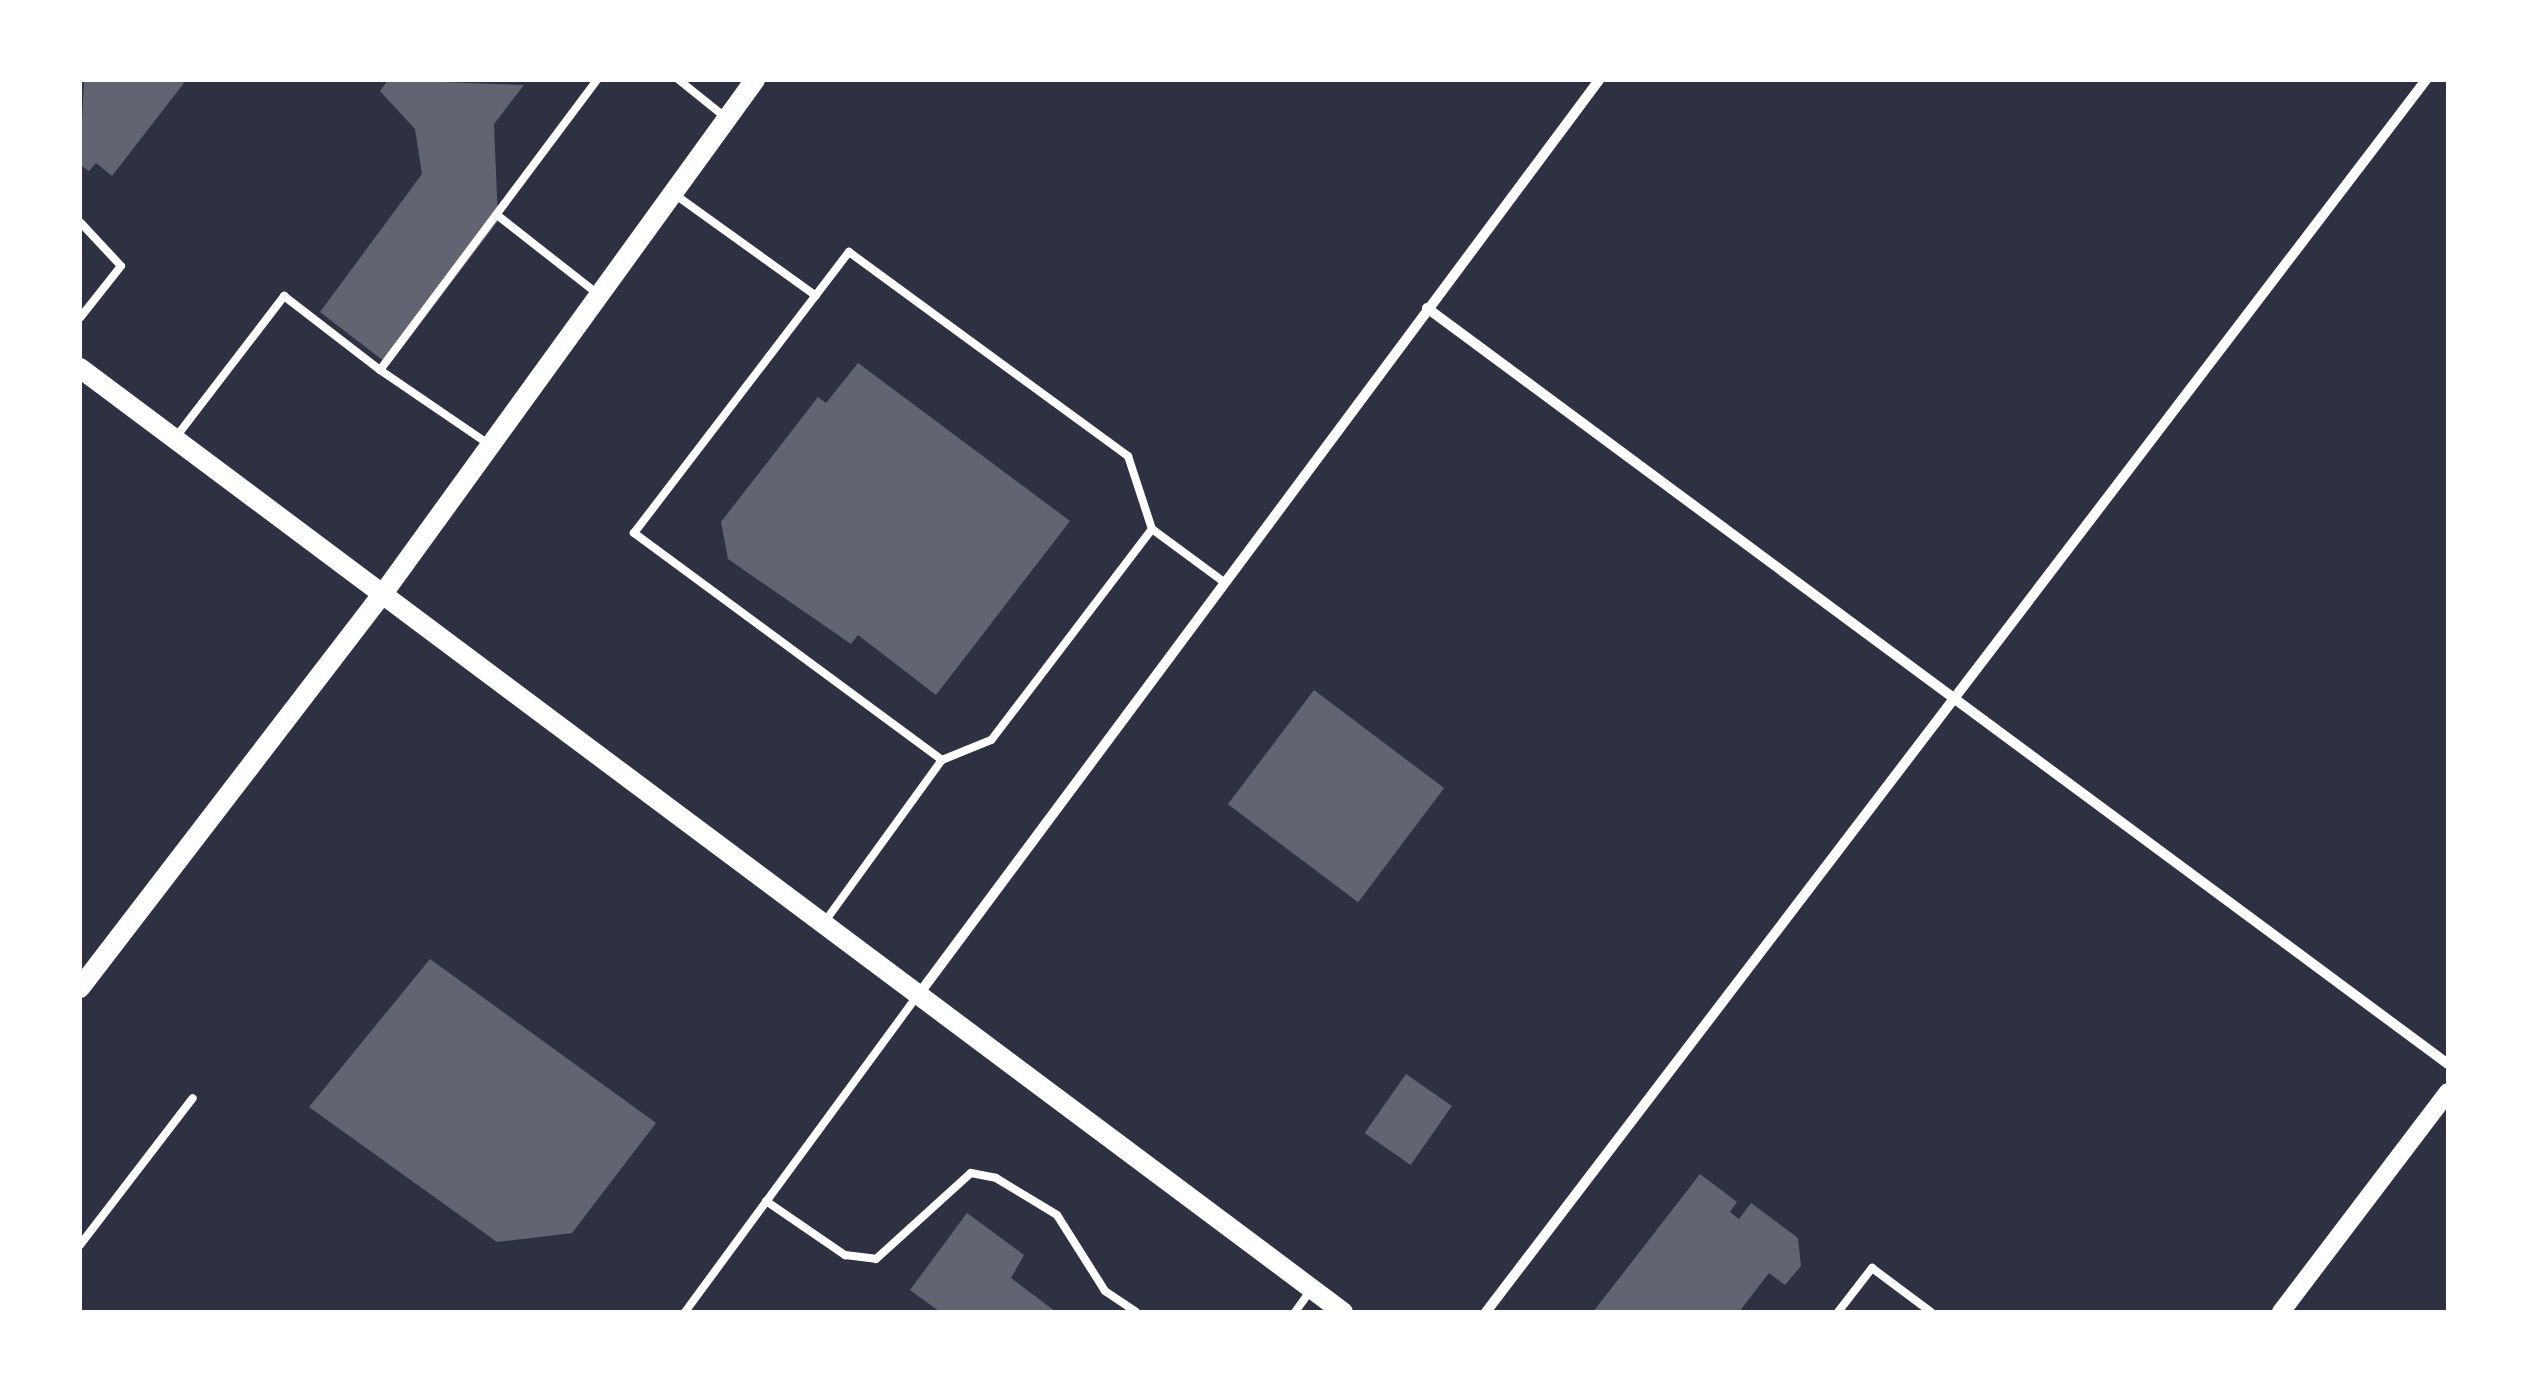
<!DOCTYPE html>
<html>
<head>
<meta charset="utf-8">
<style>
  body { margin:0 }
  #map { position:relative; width:2528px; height:1392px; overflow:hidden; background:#2d3142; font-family:"Nunito Sans",sans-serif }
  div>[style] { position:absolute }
  .building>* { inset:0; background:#626471; transform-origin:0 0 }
  .service>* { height:8px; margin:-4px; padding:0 4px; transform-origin:4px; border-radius:4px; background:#fff }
  .minor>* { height:10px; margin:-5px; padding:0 5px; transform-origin:5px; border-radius:5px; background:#fff }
  .tertiary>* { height:18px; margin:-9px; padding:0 9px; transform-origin:9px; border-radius:9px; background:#fff }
  .secondary>* { height:20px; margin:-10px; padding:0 10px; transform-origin:10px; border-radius:10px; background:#fff }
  span { translate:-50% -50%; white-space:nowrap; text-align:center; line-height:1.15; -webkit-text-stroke:8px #fff; paint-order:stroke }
  .frame { position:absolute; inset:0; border:82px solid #fff; pointer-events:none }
</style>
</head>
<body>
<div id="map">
  <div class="building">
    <i style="clip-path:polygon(84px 80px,180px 80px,184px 83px,112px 176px,96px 163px,89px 171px,80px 165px)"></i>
    <i style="clip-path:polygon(388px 80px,524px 85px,494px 124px,498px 221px,389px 365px,320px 312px,422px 174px,415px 129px,380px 91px)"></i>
    <i style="clip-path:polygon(858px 363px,1070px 521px,936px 695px,858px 635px,851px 644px,728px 559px,721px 522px,818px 397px,826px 403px)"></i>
    <i style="left:1314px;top:690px;width:163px;height:143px;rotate:37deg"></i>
    <i style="clip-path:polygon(430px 959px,656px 1123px,572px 1233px,497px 1242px,309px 1107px)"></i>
    <i style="left:1406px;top:1074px;width:56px;height:72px;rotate:35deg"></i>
    <i style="clip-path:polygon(1700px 1174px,1737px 1202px,1730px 1212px,1739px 1219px,1751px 1203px,1798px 1238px,1801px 1266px,1785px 1285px,1769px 1273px,1739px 1312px,1593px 1312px)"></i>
    <i style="clip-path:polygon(967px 1213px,1024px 1255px,1011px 1278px,1056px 1312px,940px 1312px,910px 1290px)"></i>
  </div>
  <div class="service">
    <i style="left:679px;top:80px;width:58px;rotate:38.7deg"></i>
    <i style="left:677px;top:196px;width:171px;rotate:35.7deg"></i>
    <i style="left:497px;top:215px;width:130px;rotate:38.1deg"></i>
    <i style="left:80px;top:222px;width:60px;rotate:47deg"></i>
    <i style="left:121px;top:266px;width:66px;rotate:128.3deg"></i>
    <i style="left:380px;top:370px;width:130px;rotate:34.3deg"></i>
    <i style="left:176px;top:437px;width:178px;rotate:-52.5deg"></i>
    <i style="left:284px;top:296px;width:121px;rotate:37.6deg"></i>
    <i style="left:380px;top:370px;width:362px;rotate:-53.2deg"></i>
    <i style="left:1152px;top:529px;width:265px;rotate:127.3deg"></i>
    <i style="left:991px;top:740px;width:53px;rotate:157.8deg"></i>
    <i style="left:942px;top:760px;width:383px;rotate:-143.6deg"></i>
    <i style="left:634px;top:533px;width:354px;rotate:-52.6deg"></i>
    <i style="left:849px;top:252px;width:346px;rotate:36.2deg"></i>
    <i style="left:1128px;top:456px;width:77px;rotate:71.8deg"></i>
    <i style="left:1152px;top:529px;width:89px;rotate:36.4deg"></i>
    <i style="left:826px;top:920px;width:198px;rotate:-54.1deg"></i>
    <i style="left:766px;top:1201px;width:96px;rotate:34.4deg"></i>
    <i style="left:845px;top:1255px;width:31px;rotate:7deg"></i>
    <i style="left:876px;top:1259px;width:128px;rotate:-42.2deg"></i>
    <i style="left:971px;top:1173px;width:25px;rotate:11deg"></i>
    <i style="left:996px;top:1178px;width:71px;rotate:31.2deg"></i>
    <i style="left:1057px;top:1215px;width:90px;rotate:57.7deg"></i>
    <i style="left:1105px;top:1291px;width:37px;rotate:34deg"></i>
    <i style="left:80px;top:1245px;width:185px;rotate:-52.5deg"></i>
    <i style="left:685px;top:1312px;width:390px;rotate:-53.7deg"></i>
    <i style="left:1295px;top:1312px;width:26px;rotate:-54deg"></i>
    <i style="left:1838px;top:1312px;width:56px;rotate:-52.3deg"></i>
    <i style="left:1872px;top:1268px;width:74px;rotate:36.7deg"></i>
  </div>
  <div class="minor">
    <i style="left:1427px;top:308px;width:1270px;rotate:36.52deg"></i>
    <i style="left:922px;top:990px;width:1134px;rotate:-53.35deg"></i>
    <i style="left:1486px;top:1312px;width:1550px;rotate:-52.66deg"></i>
  </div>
  <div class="tertiary">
    <i style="left:2281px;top:1312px;width:276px;rotate:-52.8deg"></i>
  </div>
  <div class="secondary">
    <i style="left:80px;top:368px;width:1577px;rotate:36.78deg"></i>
    <i style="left:80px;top:988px;width:496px;rotate:-52.5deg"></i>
    <i style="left:382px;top:595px;width:636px;rotate:-54.09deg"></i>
  </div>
  <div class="frame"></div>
</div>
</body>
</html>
